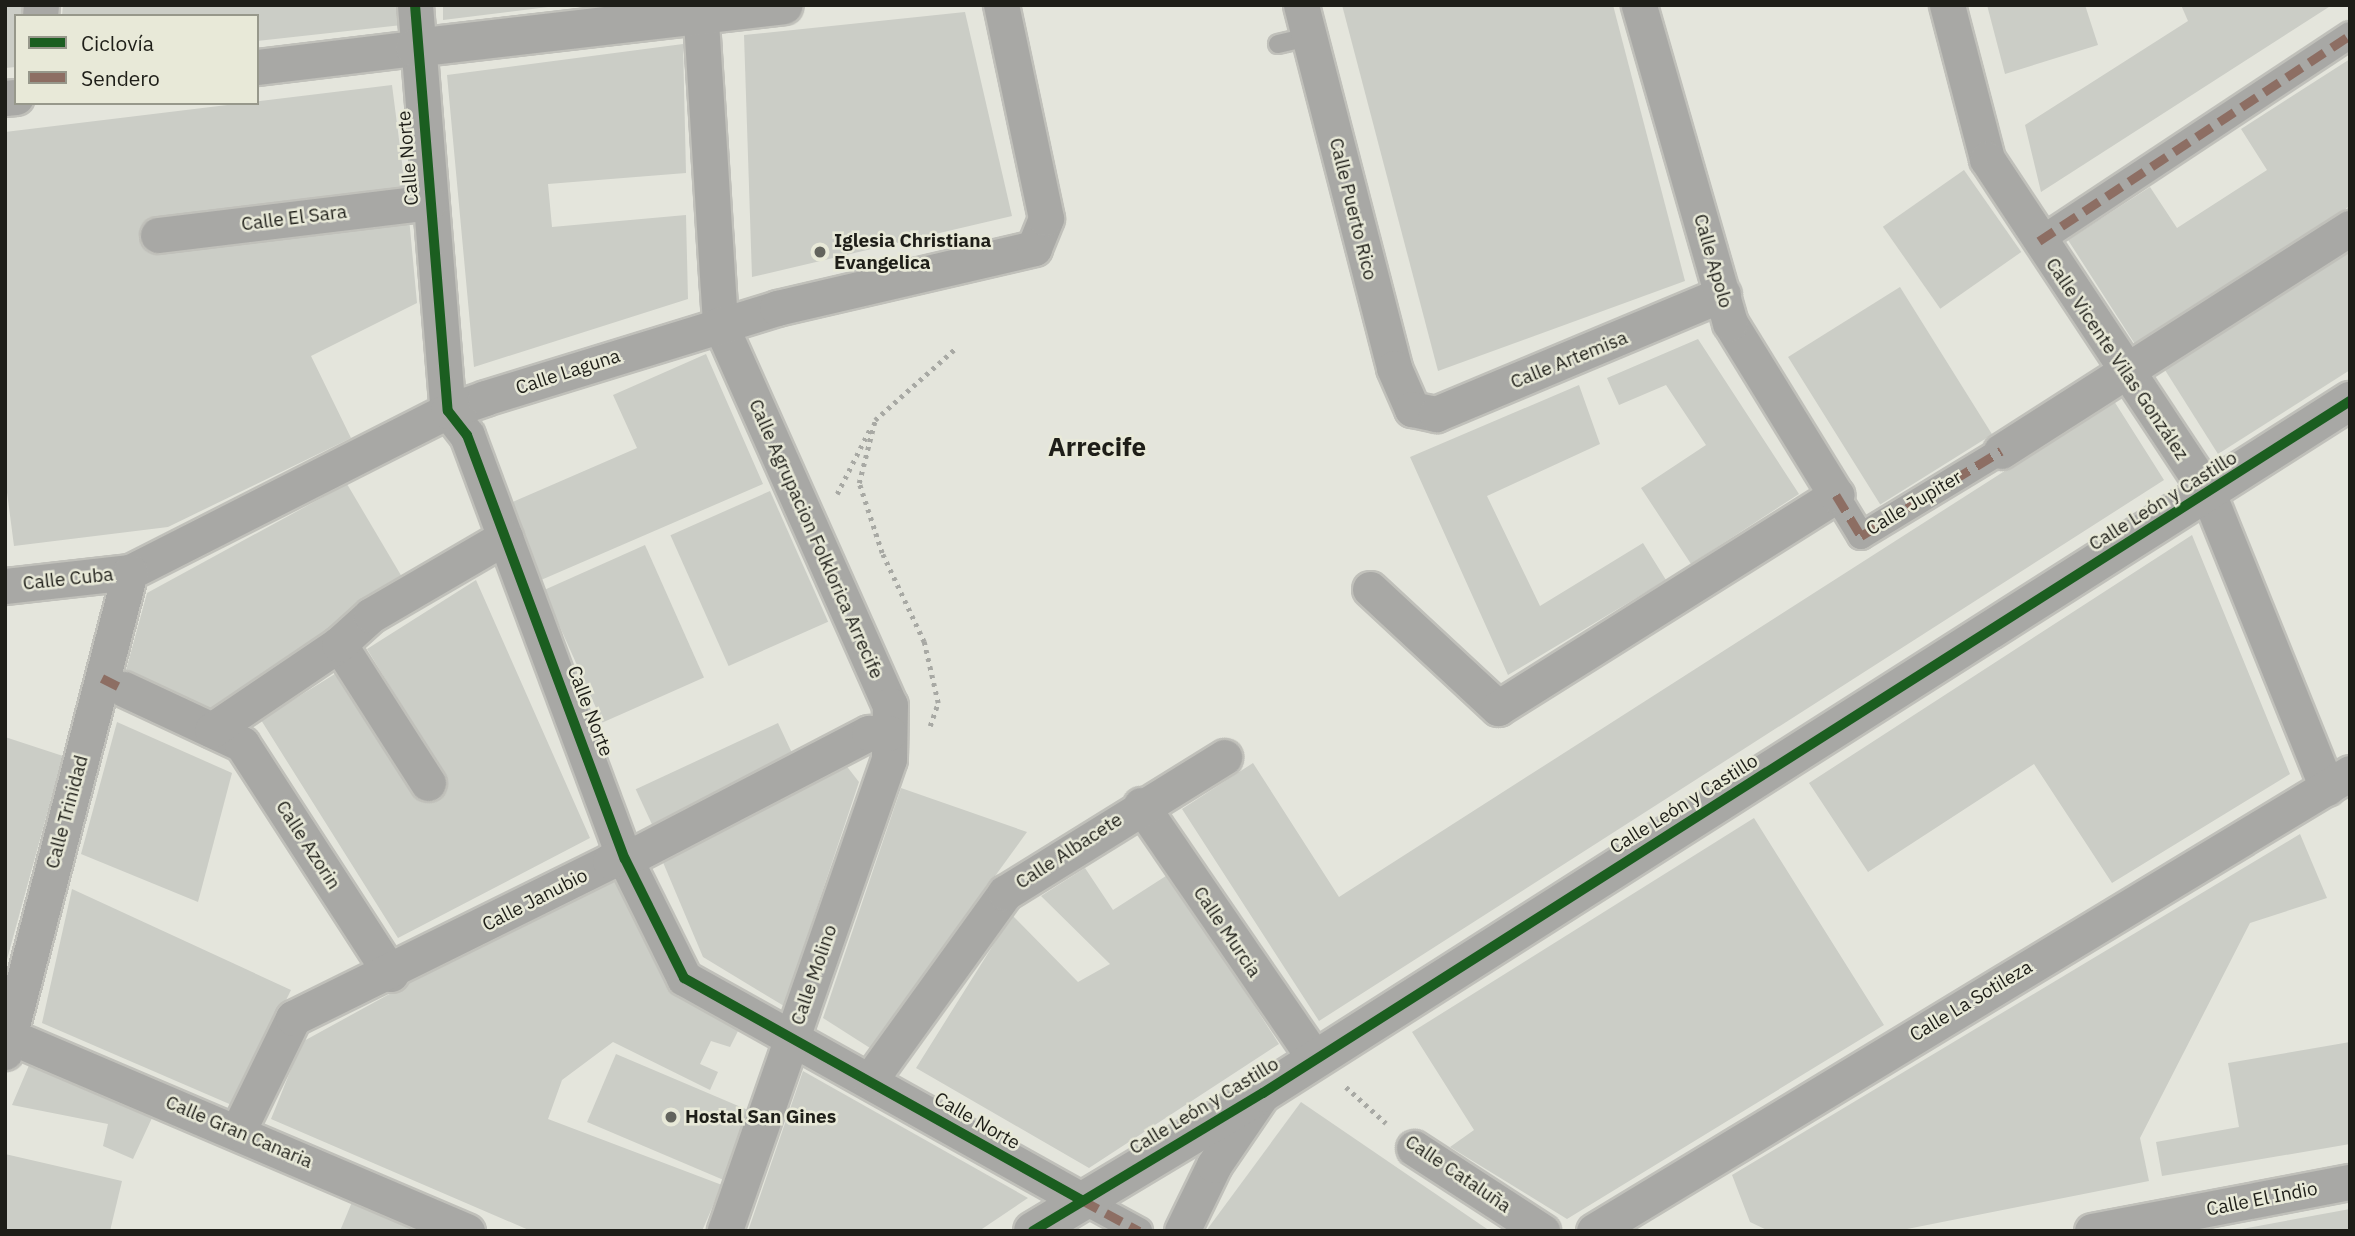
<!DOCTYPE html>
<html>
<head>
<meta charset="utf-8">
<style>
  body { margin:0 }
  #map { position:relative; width:2355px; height:1236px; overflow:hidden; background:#e4e5dc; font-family:"IBM Plex Sans",sans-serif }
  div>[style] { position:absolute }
  .building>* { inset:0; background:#cbcdc6; transform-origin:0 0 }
  .path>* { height:4.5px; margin-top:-2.25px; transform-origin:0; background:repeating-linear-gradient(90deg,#a8a9a4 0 3.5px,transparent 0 8.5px) }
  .roads { filter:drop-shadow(2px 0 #c0c0ba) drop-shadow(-2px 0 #c0c0ba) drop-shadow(0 2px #c0c0ba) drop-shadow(0 -2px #c0c0ba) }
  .service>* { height:18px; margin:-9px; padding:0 9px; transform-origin:9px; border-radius:9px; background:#a8a8a5 }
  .pedestrian>* { height:26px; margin:-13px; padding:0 13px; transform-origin:13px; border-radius:13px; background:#a8a8a5 }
  .minor>* { height:35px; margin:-17.5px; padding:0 17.5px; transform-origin:17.5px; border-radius:17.5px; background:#a8a8a5 }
  .tertiary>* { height:38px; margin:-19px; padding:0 19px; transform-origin:19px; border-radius:19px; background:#a8a8a5 }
  .quiet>* { height:9px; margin-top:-4.5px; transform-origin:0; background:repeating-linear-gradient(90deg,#8d6e63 0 18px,transparent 0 27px) }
  .cycleway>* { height:10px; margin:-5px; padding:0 5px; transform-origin:5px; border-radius:5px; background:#1b5e20 }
  .dots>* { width:19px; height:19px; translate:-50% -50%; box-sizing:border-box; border:4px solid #e8e9d8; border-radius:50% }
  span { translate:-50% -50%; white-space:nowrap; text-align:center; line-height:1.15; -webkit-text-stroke:5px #e8e9d8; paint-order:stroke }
  .street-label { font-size:19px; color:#1e1e18 }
  .poi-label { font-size:19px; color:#1e1e18; font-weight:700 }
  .left { translate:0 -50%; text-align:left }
  .district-label { font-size:26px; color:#1e1e18; font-weight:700 }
  .frame { position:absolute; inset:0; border:7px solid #1e1e18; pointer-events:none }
  .legend { position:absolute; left:14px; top:14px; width:245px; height:91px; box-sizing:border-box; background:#e8e9d8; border:2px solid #97988b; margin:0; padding:9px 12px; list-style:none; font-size:21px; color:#1e1e18 }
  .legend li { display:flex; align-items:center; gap:14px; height:35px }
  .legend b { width:35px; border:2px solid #97988b }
</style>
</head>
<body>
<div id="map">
  <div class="building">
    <i style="clip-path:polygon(5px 5px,25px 5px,24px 16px,16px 16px,16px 67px,5px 68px)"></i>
    <i style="clip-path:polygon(63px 5px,402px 5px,402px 25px,257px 41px,257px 16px,62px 16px)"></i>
    <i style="clip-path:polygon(443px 5px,548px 5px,548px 7px,443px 20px)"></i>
    <i style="clip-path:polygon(1342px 5px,1613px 5px,1685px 281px,1438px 371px)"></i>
    <i style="clip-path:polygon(1987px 5px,2085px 5px,2098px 45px,2005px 74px)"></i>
    <i style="clip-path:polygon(2181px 5px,2332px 5px,2041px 192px,2025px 125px,2188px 21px)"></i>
    <i style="clip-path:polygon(965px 12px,1012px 216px,752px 277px,744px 35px)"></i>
    <i style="clip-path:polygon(683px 44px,686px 173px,548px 184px,552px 227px,686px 215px,688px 299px,474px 367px,447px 75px)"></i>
    <i style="clip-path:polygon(2350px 59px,2350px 206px,2135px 344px,2068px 240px,2150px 187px,2177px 228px,2267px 170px,2241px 129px)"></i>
    <i style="clip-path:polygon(392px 85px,405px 186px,153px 217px,157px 249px,409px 218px,417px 303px,311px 356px,351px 438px,168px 527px,14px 546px,5px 477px,5px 132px)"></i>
    <i style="left:1964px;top:170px;width:100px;height:99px;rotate:55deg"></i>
    <i style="clip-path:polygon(2350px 252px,2350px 370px,2218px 454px,2165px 370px)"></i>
    <i style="left:1900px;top:287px;width:174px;height:132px;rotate:58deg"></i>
    <i style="clip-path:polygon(1698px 339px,1799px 494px,1691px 564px,1641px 488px,1706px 445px,1666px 385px,1619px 405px,1607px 378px)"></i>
    <i style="clip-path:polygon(706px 354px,763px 484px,541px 580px,508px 504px,637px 448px,613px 395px)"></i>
    <i style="clip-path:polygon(1579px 385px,1600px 444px,1487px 496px,1540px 606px,1643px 543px,1666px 580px,1508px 675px,1410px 457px)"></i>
    <i style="clip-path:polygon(2114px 401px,2164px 480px,1319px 1021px,1182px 809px,1253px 763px,1339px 897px)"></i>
    <i style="clip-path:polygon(347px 484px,402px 577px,214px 715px,126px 670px,147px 593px)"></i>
    <i style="left:770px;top:491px;width:143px;height:109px;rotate:66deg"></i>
    <i style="clip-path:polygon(2192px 535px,2290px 774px,2112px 883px,2034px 764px,1868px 872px,1809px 783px)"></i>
    <i style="left:645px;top:545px;width:145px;height:111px;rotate:66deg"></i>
    <i style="clip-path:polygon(476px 580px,590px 838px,398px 938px,261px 720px,338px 672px,419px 800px,448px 781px,367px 649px)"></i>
    <i style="clip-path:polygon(117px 722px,232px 773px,198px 902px,81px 854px)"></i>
    <i style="left:778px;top:723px;width:42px;height:157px;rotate:65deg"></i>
    <i style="clip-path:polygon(5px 737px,63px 756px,6px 963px,5px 963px)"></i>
    <i style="clip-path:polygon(845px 764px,859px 782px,784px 1006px,703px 957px,662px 860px)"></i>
    <i style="clip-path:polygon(901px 788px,1027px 832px,870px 1048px,823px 1018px)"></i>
    <i style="clip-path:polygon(1754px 818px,1884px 1025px,1567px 1219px,1450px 1147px,1474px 1130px,1412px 1032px)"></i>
    <i style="clip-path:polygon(2300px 834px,2327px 898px,2250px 923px,2140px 1138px,2149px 1181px,1897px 1231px,1769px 1231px,1750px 1222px,1732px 1175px)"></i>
    <i style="clip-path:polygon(619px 868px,742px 1023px,730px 1047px,711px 1041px,700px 1064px,718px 1072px,710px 1090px,613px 1042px,562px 1080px,548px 1119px,722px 1185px,702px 1231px,531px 1231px,271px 1119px,302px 1042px)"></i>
    <i style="clip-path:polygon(1085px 868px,1113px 910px,1169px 874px,1279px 1044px,1089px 1168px,916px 1068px,1012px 915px,1078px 982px,1110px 964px,1041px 896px)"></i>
    <i style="clip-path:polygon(72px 889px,291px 990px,234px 1106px,42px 1023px)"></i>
    <i style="clip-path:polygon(2350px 1042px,2350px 1144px,2162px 1176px,2156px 1142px,2239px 1127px,2228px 1063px)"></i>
    <i style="left:616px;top:1054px;width:149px;height:74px;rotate:23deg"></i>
    <i style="clip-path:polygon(30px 1063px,152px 1118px,133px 1159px,103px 1146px,108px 1124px,12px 1105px)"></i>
    <i style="clip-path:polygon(803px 1071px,1028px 1198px,979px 1231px,748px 1231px)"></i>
    <i style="clip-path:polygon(1301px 1102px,1490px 1231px,1206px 1231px)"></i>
    <i style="clip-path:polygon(5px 1154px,122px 1181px,110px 1231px,5px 1231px)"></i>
    <i style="clip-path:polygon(352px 1202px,420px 1231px,340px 1231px)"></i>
    <i style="clip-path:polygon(2350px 1209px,2350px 1231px,2243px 1231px,2242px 1229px)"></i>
  </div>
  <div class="path">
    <i style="left:837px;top:494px;width:75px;rotate:-63.1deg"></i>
    <i style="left:930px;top:726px;width:24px;rotate:-71deg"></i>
    <i style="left:938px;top:703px;width:63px;rotate:-102.9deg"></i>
    <i style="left:924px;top:642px;width:98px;rotate:-115.3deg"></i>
    <i style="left:882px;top:553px;width:74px;rotate:-108.2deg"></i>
    <i style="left:859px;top:483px;width:65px;rotate:-75.7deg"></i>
    <i style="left:875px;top:420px;width:108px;rotate:-41.6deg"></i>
    <i style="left:1346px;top:1087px;width:54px;rotate:42deg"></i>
  </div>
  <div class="roads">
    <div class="service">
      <i style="left:1278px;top:44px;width:32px;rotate:-13deg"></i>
    </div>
    <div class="pedestrian">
      <i style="left:2039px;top:241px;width:373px;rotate:-33.5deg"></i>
      <i style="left:1836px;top:495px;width:48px;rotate:58.6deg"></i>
      <i style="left:1861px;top:536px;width:164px;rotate:-31.3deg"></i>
      <i style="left:1082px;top:1200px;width:65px;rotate:28.5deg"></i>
    </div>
    <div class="minor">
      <i style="left:415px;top:5px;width:407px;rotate:85.4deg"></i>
      <i style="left:448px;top:411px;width:31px;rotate:52deg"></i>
      <i style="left:467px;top:435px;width:452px;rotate:69.6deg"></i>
      <i style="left:625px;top:859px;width:133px;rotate:63.6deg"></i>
      <i style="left:684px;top:978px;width:456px;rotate:29.2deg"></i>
      <i style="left:700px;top:5px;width:320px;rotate:86.4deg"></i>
      <i style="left:720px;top:324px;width:417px;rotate:66deg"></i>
      <i style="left:890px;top:705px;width:54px;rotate:91.1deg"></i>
      <i style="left:889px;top:759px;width:500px;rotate:109.2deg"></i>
      <i style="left:1301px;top:5px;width:375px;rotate:75.6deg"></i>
      <i style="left:1394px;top:368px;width:45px;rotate:66.3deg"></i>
      <i style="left:1412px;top:409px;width:25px;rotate:12deg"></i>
      <i style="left:1436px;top:414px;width:311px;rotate:-22.7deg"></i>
      <i style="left:1947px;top:5px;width:159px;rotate:75.4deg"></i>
      <i style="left:1987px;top:159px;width:400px;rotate:56.5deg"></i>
      <i style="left:2208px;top:493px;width:318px;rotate:68deg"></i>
      <i style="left:40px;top:16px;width:11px;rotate:-85deg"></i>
      <i style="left:257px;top:67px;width:159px;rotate:-6.9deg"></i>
      <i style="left:5px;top:98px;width:11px;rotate:-5deg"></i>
      <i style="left:158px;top:235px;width:273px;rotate:-6.9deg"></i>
      <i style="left:2001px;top:451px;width:414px;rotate:-32.6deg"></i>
      <i style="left:5px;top:586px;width:126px;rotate:-6.4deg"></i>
      <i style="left:130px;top:572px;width:356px;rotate:-26.9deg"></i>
      <i style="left:448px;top:411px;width:39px;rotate:-19deg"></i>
      <i style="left:485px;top:398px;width:306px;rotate:-17.1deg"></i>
      <i style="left:777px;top:308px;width:264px;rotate:-13.1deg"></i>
      <i style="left:1034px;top:248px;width:32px;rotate:-68deg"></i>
      <i style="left:1046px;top:218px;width:218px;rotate:-101.9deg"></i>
      <i style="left:1370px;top:589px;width:175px;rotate:42.9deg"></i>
      <i style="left:1498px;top:708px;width:400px;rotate:-32.2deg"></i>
      <i style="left:1836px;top:495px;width:202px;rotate:-121.6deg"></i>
      <i style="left:1730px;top:323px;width:331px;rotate:-106deg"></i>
      <i style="left:339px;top:644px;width:165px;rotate:57.4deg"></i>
      <i style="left:124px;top:689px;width:130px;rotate:25deg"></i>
      <i style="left:242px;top:744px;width:274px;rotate:57.1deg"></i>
      <i style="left:212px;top:730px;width:153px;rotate:-34.1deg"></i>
      <i style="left:339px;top:644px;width:43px;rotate:-42.2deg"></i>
      <i style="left:371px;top:615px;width:155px;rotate:-30.2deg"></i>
      <i style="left:1141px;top:805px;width:306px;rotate:55.6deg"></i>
      <i style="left:9px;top:1036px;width:498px;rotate:23.1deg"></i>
      <i style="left:5px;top:1052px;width:496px;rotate:-75.4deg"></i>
      <i style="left:870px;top:1080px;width:231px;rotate:-54.2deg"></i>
      <i style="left:1005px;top:893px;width:258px;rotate:-31.8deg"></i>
      <i style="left:238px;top:1131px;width:126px;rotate:-64deg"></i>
      <i style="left:293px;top:1018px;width:354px;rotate:-26.3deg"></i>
      <i style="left:610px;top:861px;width:31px;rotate:-17deg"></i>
      <i style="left:640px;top:852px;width:258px;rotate:-27.5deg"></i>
      <i style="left:869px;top:733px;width:20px"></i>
      <i style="left:1414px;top:1148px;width:153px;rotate:33deg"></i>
      <i style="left:1182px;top:1231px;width:73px;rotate:-64.1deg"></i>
      <i style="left:1214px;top:1165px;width:87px;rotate:-55.8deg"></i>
      <i style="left:1594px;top:1231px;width:884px;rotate:-31.21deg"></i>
      <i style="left:2092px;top:1231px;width:263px;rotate:-10.8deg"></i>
    </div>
    <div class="tertiary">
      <i style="left:415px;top:48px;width:371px;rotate:-6.6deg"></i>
      <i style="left:1033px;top:1231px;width:268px;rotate:-31deg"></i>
      <i style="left:1263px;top:1093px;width:1289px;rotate:-32.48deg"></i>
    </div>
  </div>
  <div class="quiet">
    <i style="left:2039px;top:241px;width:373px;rotate:-33.5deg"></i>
    <i style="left:1836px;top:495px;width:48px;rotate:58.6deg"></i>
    <i style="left:1861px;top:536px;width:164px;rotate:-31.3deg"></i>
    <i style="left:102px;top:678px;width:25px;rotate:27deg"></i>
    <i style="left:1082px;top:1200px;width:65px;rotate:28.5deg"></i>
  </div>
  <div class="cycleway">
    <i style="left:415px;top:5px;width:407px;rotate:85.4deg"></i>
    <i style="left:448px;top:411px;width:31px;rotate:52deg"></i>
    <i style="left:467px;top:435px;width:452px;rotate:69.6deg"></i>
    <i style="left:625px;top:859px;width:133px;rotate:63.6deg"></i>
    <i style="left:684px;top:978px;width:456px;rotate:29.2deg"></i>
    <i style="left:1033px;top:1231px;width:268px;rotate:-31deg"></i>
    <i style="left:1263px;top:1093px;width:1289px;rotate:-32.48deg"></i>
  </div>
  <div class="dots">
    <i style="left:820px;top:252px;background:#63645d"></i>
    <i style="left:671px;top:1117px;background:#63645d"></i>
  </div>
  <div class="street-label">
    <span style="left:408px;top:158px;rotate:-95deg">Calle Norte</span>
    <span style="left:1353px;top:209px;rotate:76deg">Calle Puerto Rico</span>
    <span style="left:294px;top:218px;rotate:-7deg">Calle El Sara</span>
    <span style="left:1713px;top:261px;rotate:74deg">Calle Apolo</span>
    <span style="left:2117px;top:359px;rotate:56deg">Calle Vicente Vilas González</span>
    <span style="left:1569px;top:360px;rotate:-22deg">Calle Artemisa</span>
    <span style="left:568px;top:372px;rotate:-18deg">Calle Laguna</span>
    <span style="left:2163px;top:501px;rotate:-32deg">Calle León y Castillo</span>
    <span style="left:1914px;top:503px;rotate:-31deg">Calle Jupiter</span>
    <span style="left:816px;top:539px;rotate:66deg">Calle Agrupacion Folklorica Arrecife</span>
    <span style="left:68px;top:579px;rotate:-6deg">Calle Cuba</span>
    <span style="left:590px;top:711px;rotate:69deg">Calle Norte</span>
    <span style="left:1684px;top:804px;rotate:-32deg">Calle León y Castillo</span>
    <span style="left:67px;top:812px;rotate:-75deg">Calle Trinidad</span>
    <span style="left:308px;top:845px;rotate:57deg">Calle Azorin</span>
    <span style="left:1069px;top:851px;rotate:-33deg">Calle Albacete</span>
    <span style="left:535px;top:900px;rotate:-27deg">Calle Janubio</span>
    <span style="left:1227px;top:932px;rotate:56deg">Calle Murcia</span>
    <span style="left:814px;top:975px;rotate:-71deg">Calle Molino</span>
    <span style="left:1971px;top:1001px;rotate:-31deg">Calle La Sotileza</span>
    <span style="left:1204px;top:1106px;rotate:-31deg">Calle León y Castillo</span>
    <span style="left:977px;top:1121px;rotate:30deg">Calle Norte</span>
    <span style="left:239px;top:1132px;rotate:23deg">Calle Gran Canaria</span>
    <span style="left:1458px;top:1174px;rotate:34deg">Calle Cataluña</span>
    <span style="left:2262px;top:1199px;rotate:-11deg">Calle El Indio</span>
  </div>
  <div class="poi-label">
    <span class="left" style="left:834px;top:252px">Iglesia Christiana<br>Evangelica</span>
    <span class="left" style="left:685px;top:1117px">Hostal San Gines</span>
  </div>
  <div class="district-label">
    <span style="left:1097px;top:447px">Arrecife</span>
  </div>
  <div class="frame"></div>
  <ul class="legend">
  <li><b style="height:9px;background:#1b5e20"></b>Ciclovía</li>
  <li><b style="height:9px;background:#8d6e63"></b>Sendero</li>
  </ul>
</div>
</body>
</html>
